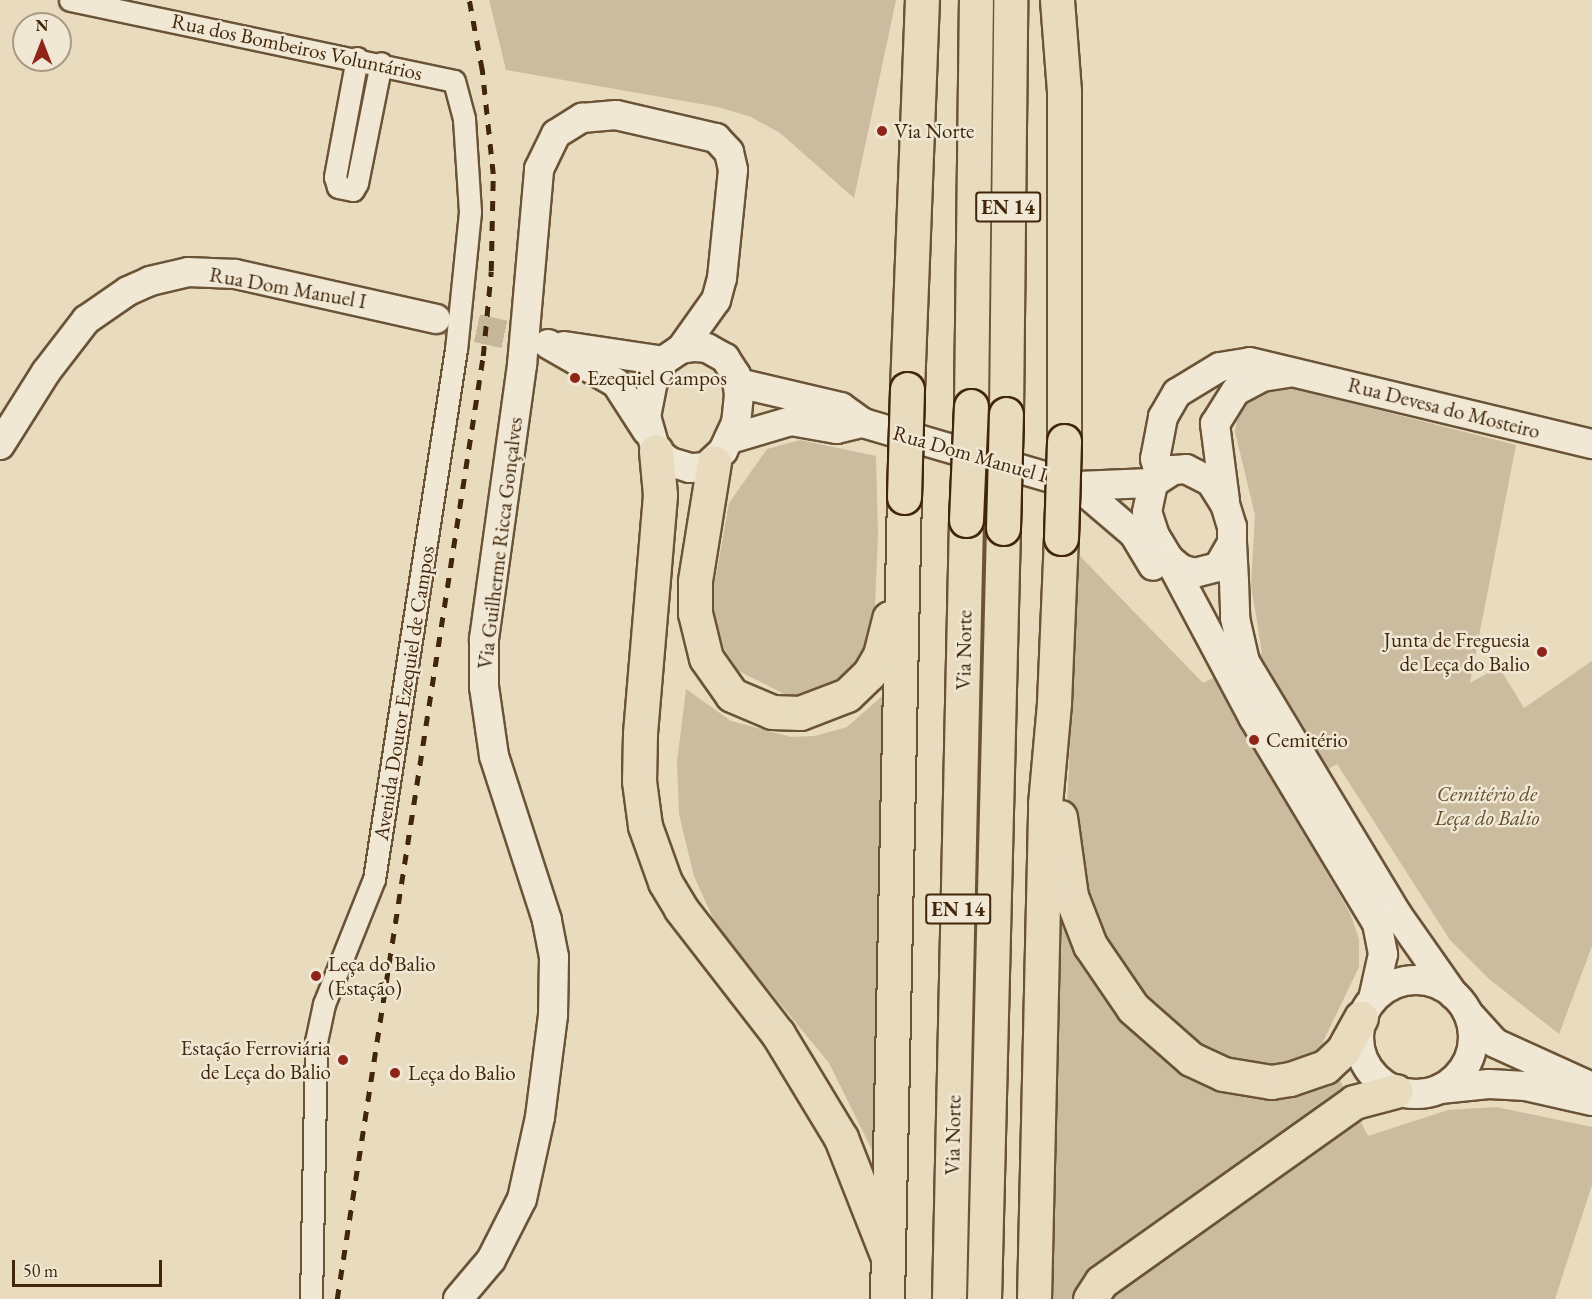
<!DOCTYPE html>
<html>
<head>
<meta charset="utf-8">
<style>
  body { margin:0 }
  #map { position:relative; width:1592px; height:1299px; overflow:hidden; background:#e8dbbe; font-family:"EB Garamond",serif }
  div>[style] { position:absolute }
  .green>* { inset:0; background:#ccbc9f }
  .secondary-tunnel>* { height:28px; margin-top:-14px; transform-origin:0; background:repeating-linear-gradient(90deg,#c7b79a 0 28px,transparent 0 42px) }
  .roads { filter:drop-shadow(2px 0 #6b5336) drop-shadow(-2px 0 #6b5336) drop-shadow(0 2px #6b5336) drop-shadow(0 -2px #6b5336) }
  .street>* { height:21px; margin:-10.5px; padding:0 10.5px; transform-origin:10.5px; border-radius:10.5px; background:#f0e8d5 }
  .secondary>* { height:28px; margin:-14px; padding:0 14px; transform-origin:14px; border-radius:14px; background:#f0e8d5 }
  .secondary>.ring { margin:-14px; padding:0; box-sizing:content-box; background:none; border:28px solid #f0e8d5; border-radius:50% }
  .highway>* { height:33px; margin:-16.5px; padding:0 16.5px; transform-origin:16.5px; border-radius:16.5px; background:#e8dbbe }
  .rail>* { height:4.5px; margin-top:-2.25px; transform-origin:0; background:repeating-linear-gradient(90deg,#412609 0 10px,transparent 0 20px) }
  .bridges { filter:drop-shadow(2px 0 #412609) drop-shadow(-2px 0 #412609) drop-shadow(0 2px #412609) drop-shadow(0 -2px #412609) }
  .highway-bridge>* { height:33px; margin:-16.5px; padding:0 16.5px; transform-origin:16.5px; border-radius:16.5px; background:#e8dbbe }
  .dots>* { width:16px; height:16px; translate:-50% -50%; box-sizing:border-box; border:3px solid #f0e8d5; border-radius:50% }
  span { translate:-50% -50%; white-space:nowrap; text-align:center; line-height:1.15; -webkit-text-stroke:5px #f0e8d5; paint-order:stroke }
  .shield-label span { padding:2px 4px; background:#f0e8d5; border:2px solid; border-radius:4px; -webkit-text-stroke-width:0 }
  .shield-label { font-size:20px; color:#412609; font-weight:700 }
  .street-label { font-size:21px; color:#412609 }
  .poi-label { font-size:21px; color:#412609 }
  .left { translate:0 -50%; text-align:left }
  .right { translate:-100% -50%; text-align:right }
  .park-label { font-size:21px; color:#644c2e; font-style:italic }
  .north { position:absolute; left:12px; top:12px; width:60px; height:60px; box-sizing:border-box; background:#f0e8d5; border:2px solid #aa9a83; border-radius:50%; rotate:0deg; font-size:16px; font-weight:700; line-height:24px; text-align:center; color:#412609 }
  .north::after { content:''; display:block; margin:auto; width:21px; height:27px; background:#8f2418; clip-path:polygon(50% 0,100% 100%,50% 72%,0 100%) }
  .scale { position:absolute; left:12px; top:1260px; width:150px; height:27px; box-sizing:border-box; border:3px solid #412609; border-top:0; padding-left:8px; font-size:18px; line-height:21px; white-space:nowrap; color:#412609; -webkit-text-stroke:4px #f0e8d5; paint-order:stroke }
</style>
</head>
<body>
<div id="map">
  <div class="green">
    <i style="clip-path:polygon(489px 0,896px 0,854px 198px,780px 133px,751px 117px,718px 107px,506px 70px)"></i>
    <i style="clip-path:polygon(1288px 387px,1516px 445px,1470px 683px,1499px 667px,1524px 708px,1592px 661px,1592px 946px,1559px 1034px,1489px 979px,1450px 940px,1337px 764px,1283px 796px,1350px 913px,1359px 939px,1359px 967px,1322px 1044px,1368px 1136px,1448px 1110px,1496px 1107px,1592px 1127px,1592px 1185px,1555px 1299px,1084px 1299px,1084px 1283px,1071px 1299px,1046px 1299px,1078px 554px,1203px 683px,1262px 653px,1251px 585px,1255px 515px,1235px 432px,1238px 412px,1252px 396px)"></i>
    <i style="clip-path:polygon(800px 440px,876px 456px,878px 536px,875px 605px,869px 639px,860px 659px,838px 681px,812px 694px,788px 696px,739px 671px,721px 644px,714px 612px,714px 587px,729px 503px,767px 449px)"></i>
    <i style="clip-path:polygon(686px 689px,731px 721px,791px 737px,815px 736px,847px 727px,889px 690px,873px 1152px,829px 1063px,717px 927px,694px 876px,679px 814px,677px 762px)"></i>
  </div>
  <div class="secondary-tunnel">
    <i style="left:436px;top:319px;width:115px;rotate:12.6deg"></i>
  </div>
  <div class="roads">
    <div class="street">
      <i style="left:70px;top:0;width:392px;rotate:11.9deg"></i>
      <i style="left:454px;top:81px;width:39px;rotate:75deg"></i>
      <i style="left:464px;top:119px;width:93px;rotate:86.3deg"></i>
      <i style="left:470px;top:212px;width:138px;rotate:95.8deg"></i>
      <i style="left:456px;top:349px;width:536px;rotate:98.79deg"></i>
      <i style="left:374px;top:879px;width:135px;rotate:111.8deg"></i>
      <i style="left:324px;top:1004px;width:38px;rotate:102deg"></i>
      <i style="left:316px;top:1041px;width:258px;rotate:91.1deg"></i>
      <i style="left:357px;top:58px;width:121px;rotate:100.5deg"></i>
      <i style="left:335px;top:177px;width:10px;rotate:73deg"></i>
      <i style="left:338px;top:187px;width:15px;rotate:11deg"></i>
      <i style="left:353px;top:190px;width:8px;rotate:-60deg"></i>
      <i style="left:357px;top:183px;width:122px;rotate:-78.7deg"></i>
    </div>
    <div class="secondary">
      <i style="left:548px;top:344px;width:78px;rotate:29.8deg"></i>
      <i style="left:616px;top:383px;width:57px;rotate:57.1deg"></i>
      <i style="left:564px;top:346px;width:100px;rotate:8.6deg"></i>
      <i style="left:694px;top:347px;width:13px;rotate:4deg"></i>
      <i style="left:707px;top:348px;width:21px;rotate:29deg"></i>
      <i style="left:725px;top:358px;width:20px;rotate:57deg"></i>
      <i style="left:736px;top:375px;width:20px;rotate:81deg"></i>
      <i style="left:739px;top:395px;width:28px;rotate:96deg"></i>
      <i style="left:736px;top:423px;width:31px;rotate:115deg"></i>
      <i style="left:723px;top:451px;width:23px;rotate:137deg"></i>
      <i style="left:706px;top:467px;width:16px;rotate:176deg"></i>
      <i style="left:690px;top:468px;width:21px;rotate:-163deg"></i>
      <i style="left:670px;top:462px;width:18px;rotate:-142deg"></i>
      <i style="left:656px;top:451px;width:35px;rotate:-106deg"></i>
      <i style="left:646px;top:417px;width:36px;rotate:-79deg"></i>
      <i style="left:653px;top:382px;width:23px;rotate:-65deg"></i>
      <i style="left:663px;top:361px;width:22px;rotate:-34deg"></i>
      <i style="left:681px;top:349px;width:13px;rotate:-9deg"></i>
      <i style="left:738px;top:383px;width:106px;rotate:13.1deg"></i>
      <i style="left:841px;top:407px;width:27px;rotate:36deg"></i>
      <i style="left:863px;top:423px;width:224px;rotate:16.3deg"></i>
      <i style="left:1078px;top:486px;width:75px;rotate:-2.3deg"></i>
      <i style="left:730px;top:439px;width:64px;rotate:-16.4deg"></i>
      <i style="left:791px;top:421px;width:46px;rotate:10.1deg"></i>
      <i style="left:836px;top:429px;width:28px;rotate:-13deg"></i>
      <i style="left:0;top:445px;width:86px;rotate:-57.8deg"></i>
      <i style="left:46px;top:372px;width:66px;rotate:-52.4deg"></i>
      <i style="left:86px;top:320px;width:51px;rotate:-34.6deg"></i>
      <i style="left:128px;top:291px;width:24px;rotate:-24deg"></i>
      <i style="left:150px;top:281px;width:39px;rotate:-13deg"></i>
      <i style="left:188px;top:272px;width:47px;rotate:2.4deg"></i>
      <i style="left:235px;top:274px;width:206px;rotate:12.6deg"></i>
      <i style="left:1160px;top:476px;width:18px;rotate:-106deg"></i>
      <i style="left:1155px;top:459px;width:43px;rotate:-79.2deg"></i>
      <i style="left:1163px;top:417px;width:28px;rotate:-60deg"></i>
      <i style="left:1177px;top:393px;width:50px;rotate:-31.2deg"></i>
      <i style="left:1220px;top:367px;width:30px;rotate:-9deg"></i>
      <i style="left:1250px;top:362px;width:352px;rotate:13.5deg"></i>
      <i style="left:1078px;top:486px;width:74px;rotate:40.6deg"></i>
      <i style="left:1134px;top:534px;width:37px;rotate:59deg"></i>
      <i style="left:1225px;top:501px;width:78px;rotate:-97.4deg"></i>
      <i style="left:1215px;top:424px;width:39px;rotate:-58deg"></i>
      <i style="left:1236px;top:391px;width:30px;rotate:-28deg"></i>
      <i style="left:1262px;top:377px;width:26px;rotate:-9deg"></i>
      <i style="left:1232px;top:543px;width:28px;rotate:120deg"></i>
      <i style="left:1218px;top:567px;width:25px;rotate:166deg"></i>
      <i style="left:1194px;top:573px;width:14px;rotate:-163deg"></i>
      <i style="left:1181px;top:569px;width:16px;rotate:-140deg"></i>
      <i style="left:1169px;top:559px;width:27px;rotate:-121deg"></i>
      <i style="left:1155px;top:536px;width:25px;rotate:-108deg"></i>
      <i style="left:1147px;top:512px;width:30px;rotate:-78deg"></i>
      <i style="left:1153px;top:483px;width:24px;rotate:-33deg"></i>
      <i style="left:1173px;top:470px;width:13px;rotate:-4deg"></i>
      <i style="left:1186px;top:469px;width:28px;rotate:27deg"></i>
      <i style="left:1211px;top:482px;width:26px;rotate:58deg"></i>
      <i style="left:1225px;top:504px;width:24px;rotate:73deg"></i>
      <i style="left:1232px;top:527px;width:16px;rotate:90deg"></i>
      <i style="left:1232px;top:543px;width:38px;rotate:87deg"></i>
      <i style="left:1234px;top:581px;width:37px;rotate:88deg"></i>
      <i style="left:1235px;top:618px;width:45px;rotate:77.2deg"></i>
      <i style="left:1245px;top:662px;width:294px;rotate:58.9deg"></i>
      <i style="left:1397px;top:914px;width:99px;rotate:54.9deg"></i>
      <i style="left:1169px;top:559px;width:179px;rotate:62deg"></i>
      <i style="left:1253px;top:717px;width:240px;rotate:59deg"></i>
      <i style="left:1377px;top:923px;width:32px;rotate:79deg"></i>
      <i style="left:1383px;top:954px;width:46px;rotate:102.5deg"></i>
      <i class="ring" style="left:1359px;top:980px;width:86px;height:86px"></i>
      <i style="left:1468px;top:1013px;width:40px;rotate:48deg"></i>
      <i style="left:1495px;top:1043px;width:107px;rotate:24.4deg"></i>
      <i style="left:1440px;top:1089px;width:49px;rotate:-5.8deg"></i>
      <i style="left:1489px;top:1084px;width:37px;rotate:3deg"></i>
      <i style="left:1526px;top:1086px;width:68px;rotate:12.8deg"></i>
      <i style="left:458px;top:1299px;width:51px;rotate:-49.8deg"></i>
      <i style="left:491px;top:1260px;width:68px;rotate:-63.1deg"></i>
      <i style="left:522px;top:1199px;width:84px;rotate:-77.6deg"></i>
      <i style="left:540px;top:1117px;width:103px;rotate:-82.7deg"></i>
      <i style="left:553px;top:1015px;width:58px;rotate:-89deg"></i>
      <i style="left:554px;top:957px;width:38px;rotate:-101deg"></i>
      <i style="left:547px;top:920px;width:172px;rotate:-107.9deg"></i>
      <i style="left:494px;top:756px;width:70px;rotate:-98.2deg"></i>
      <i style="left:484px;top:687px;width:48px;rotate:-90deg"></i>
      <i style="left:484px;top:639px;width:277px;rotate:-82.1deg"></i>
      <i style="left:522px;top:365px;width:197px;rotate:-85deg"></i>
      <i style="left:539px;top:169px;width:39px;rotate:-64deg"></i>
      <i style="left:556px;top:134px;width:31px;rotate:-32deg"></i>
      <i style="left:582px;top:118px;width:34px;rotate:-5deg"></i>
      <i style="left:616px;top:115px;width:103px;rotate:13deg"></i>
      <i style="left:716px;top:138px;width:19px;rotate:47deg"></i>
      <i style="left:729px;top:152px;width:18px;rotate:77deg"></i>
      <i style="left:733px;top:170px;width:109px;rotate:95.8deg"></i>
      <i style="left:722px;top:278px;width:23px;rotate:105deg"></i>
      <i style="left:716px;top:300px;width:60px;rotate:125.5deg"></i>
    </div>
    <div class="highway">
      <i style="left:1057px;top:0;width:92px;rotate:85.6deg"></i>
      <i style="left:1064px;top:92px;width:349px;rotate:90deg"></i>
      <i style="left:907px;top:389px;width:389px;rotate:-87.8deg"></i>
      <i style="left:971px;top:406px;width:406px;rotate:-89.3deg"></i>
      <i style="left:1006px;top:414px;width:414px;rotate:-89.4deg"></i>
      <i style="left:656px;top:451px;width:44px;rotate:84.8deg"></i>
      <i style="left:660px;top:495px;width:240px;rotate:94.8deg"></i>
      <i style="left:640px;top:734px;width:47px;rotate:91.2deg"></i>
      <i style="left:639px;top:781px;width:45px;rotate:82.4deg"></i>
      <i style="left:645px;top:826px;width:59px;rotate:70.3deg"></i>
      <i style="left:665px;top:882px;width:31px;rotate:59deg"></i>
      <i style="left:681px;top:909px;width:158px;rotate:52.2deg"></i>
      <i style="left:778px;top:1034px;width:122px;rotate:58.8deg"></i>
      <i style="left:841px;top:1138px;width:126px;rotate:68.5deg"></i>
      <i style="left:714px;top:462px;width:121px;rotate:99.1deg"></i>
      <i style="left:695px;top:581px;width:32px;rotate:90deg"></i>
      <i style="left:695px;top:613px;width:46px;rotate:76.3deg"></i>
      <i style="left:706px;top:658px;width:45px;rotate:54.9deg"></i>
      <i style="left:732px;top:695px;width:43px;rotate:23deg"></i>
      <i style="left:772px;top:712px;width:28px;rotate:2deg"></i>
      <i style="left:800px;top:713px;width:50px;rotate:-21deg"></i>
      <i style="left:847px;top:695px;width:30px;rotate:-44deg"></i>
      <i style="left:869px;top:674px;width:22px;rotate:-60deg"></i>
      <i style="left:880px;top:655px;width:38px;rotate:-76deg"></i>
      <i style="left:1060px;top:817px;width:80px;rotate:82.1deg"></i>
      <i style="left:1071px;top:896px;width:53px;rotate:68.8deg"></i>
      <i style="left:1090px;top:945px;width:76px;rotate:55.7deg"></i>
      <i style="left:1133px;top:1008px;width:77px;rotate:41.3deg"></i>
      <i style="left:1191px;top:1059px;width:35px;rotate:25deg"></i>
      <i style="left:1223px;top:1074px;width:49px;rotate:9.5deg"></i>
      <i style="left:1271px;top:1082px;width:19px;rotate:-9deg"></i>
      <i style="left:1290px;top:1079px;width:37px;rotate:-19deg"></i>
      <i style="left:1325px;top:1067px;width:25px;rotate:-43deg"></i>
      <i style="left:1343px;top:1050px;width:37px;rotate:-61deg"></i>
      <i style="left:887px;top:1299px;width:802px;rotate:-88.79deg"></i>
      <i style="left:949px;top:1299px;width:779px;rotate:-88.75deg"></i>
      <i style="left:984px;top:1299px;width:771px;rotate:-88.59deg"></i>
      <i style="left:1034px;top:1299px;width:495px;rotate:-88.7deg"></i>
      <i style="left:1045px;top:804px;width:101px;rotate:-84.9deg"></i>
      <i style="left:1054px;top:703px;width:165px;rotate:-87.6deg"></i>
      <i style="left:1090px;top:1299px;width:20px;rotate:-57deg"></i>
      <i style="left:1101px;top:1282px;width:310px;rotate:-35.4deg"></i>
      <i style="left:1354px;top:1102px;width:43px;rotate:-14.7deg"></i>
    </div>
  </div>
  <div class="rail">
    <i style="left:337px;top:1299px;width:954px;rotate:-81.2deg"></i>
    <i style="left:483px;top:356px;width:85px;rotate:-84.6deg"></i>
    <i style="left:491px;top:271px;width:97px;rotate:-88.8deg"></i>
    <i style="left:493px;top:174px;width:105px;rotate:-96deg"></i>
    <i style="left:482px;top:70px;width:71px;rotate:-100.5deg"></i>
  </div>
  <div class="bridges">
    <div class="highway-bridge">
      <i style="left:904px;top:497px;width:108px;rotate:-88.4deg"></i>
      <i style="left:966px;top:520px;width:114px;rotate:-87.5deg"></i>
      <i style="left:1003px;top:528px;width:114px;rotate:-88.5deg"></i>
      <i style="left:1061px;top:538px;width:97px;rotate:-88.2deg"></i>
    </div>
  </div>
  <div class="dots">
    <i style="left:882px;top:131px;background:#8f2418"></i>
    <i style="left:575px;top:378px;background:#8f2418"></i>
    <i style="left:1542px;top:652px;background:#8f2418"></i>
    <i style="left:1254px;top:740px;background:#8f2418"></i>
    <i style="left:316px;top:976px;background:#8f2418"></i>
    <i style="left:343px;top:1060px;background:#8f2418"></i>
    <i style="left:395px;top:1073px;background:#8f2418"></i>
  </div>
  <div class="shield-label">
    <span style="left:1008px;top:207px">EN 14</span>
    <span style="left:958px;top:909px">EN 14</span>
  </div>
  <div class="street-label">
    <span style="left:297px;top:47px;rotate:12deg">Rua dos Bombeiros Voluntários</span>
    <span style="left:288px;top:288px;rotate:10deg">Rua Dom Manuel I</span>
    <span style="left:1444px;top:408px;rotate:14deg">Rua Devesa do Mosteiro</span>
    <span style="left:970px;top:454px;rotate:16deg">Rua Dom Manuel I</span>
    <span style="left:500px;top:543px;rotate:-83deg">Via Guilherme Ricca Gonçalves</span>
    <span style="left:964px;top:650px;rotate:-89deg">Via Norte</span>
    <span style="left:404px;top:693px;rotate:-81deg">Avenida Doutor Ezequiel de Campos</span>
    <span style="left:953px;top:1135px;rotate:-89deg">Via Norte</span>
  </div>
  <div class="poi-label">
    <span class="left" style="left:894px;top:131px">Via Norte</span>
    <span class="left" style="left:587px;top:378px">Ezequiel Campos</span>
    <span class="right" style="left:1530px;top:652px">Junta de Freguesia<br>de Leça do Balio</span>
    <span class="left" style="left:1266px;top:740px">Cemitério</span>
    <span class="left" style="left:328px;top:976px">Leça do Balio<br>(Estação)</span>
    <span class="right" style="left:331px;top:1060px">Estação Ferroviária<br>de Leça do Balio</span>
    <span class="left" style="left:408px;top:1073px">Leça do Balio</span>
  </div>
  <div class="park-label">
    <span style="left:1487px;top:806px">Cemitério de<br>Leça do Balio</span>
  </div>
  <div class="north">N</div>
  <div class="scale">50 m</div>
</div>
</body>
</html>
